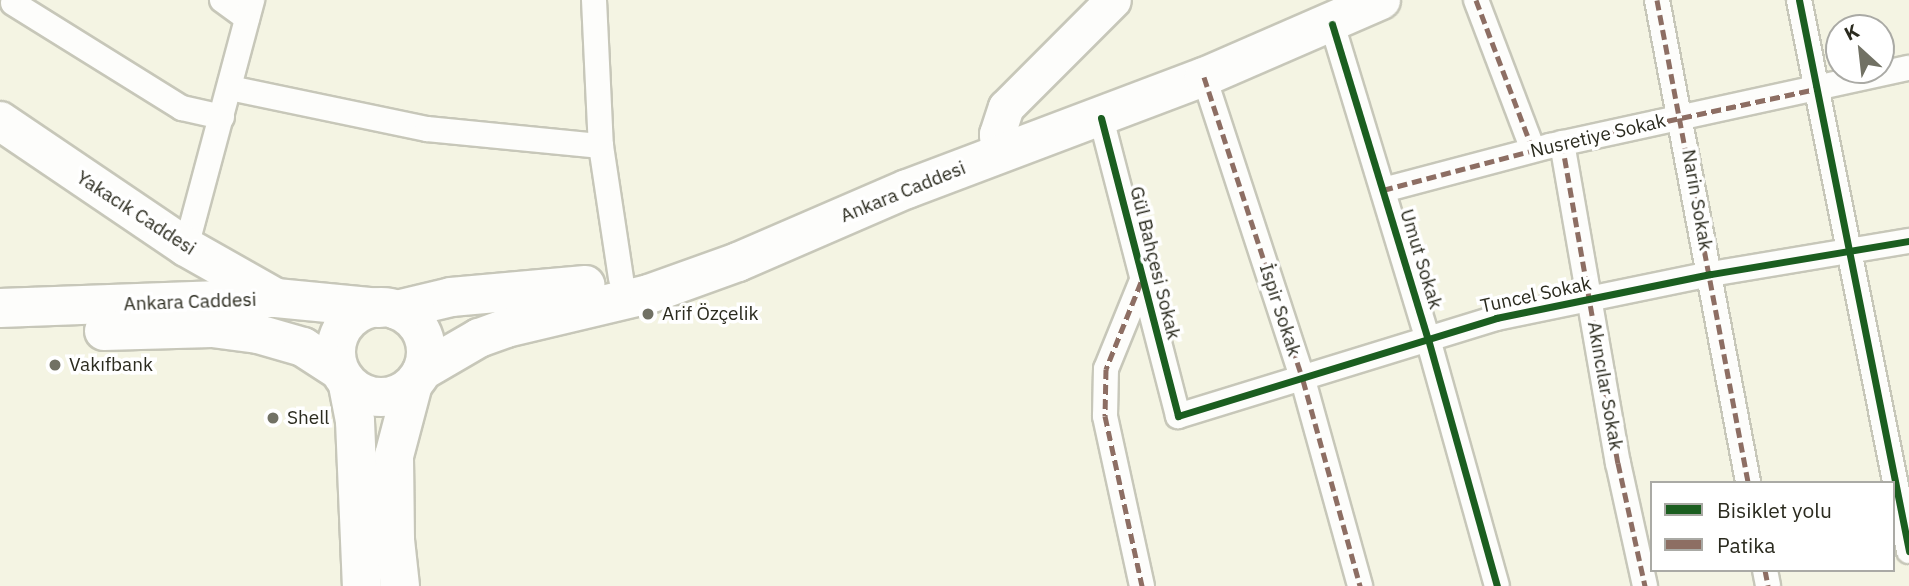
<!DOCTYPE html>
<html>
<head>
<meta charset="utf-8">
<style>
  body { margin:0 }
  #map { position:relative; width:1909px; height:586px; overflow:hidden; background:#f4f4e3; font-family:"IBM Plex Sans",sans-serif }
  div>[style] { position:absolute }
  .roads { filter:drop-shadow(2px 0 #c7c7b9) drop-shadow(-2px 0 #c7c7b9) drop-shadow(0 2px #c7c7b9) drop-shadow(0 -2px #c7c7b9) }
  .street>* { height:24px; margin:-12px; padding:0 12px; transform-origin:12px; border-radius:12px; background:#fdfdfb }
  .secondary>* { height:35px; margin:-17.5px; padding:0 17.5px; transform-origin:17.5px; border-radius:17.5px; background:#fdfdfb }
  .primary>* { height:38px; margin:-19px; padding:0 19px; transform-origin:19px; border-radius:19px; background:#fdfdfb }
  .primary>.ring { margin:-19px; padding:0; box-sizing:content-box; background:none; border:38px solid #fdfdfb; border-radius:50% }
  .quiet>* { height:5px; margin-top:-2.5px; transform-origin:0; background:repeating-linear-gradient(90deg,#8d6e63 0 10px,transparent 0 15px) }
  .cycleway>* { height:7px; margin:-3.5px; padding:0 3.5px; transform-origin:3.5px; border-radius:3.5px; background:#1b5e20 }
  .dots>* { width:19px; height:19px; translate:-50% -50%; box-sizing:border-box; border:4px solid #fff; border-radius:50% }
  span { translate:-50% -50%; white-space:nowrap; text-align:center; line-height:1.15; -webkit-text-stroke:7px #fff; paint-order:stroke }
  .street-label { font-size:19px; color:#2b2b1f }
  .poi-label { font-size:19px; color:#2b2b1f }
  .left { translate:0 -50%; text-align:left }
  .legend { position:absolute; left:1650px; top:481px; width:245px; height:91px; box-sizing:border-box; background:#fff; border:2px solid #aaaaa5; margin:0; padding:9px 12px; list-style:none; font-size:21px; color:#2b2b1f }
  .legend li { display:flex; align-items:center; gap:14px; height:35px }
  .legend b { width:35px; border:2px solid #aaaaa5 }
  .north { position:absolute; left:1825px; top:14px; width:70px; height:70px; box-sizing:border-box; background:#fff; border:2px solid #aaaaa5; border-radius:50%; rotate:333deg; font-size:19px; font-weight:700; line-height:28px; text-align:center; color:#2b2b1f }
  .north::after { content:''; display:block; margin:auto; width:24px; height:32px; background:#717164; clip-path:polygon(50% 0,100% 100%,50% 72%,0 100%) }
</style>
</head>
<body>
<div id="map">
  <div class="roads">
    <div class="street">
      <i style="left:222px;top:0;width:31px;rotate:36deg"></i>
      <i style="left:594px;top:0;width:146px;rotate:87.3deg"></i>
      <i style="left:601px;top:146px;width:134px;rotate:81.4deg"></i>
      <i style="left:1476px;top:0;width:160px;rotate:69.2deg"></i>
      <i style="left:1657px;top:0;width:491px;rotate:79.3deg"></i>
      <i style="left:1799px;top:0;width:562px;rotate:78.71deg"></i>
      <i style="left:13px;top:3px;width:199px;rotate:31.9deg"></i>
      <i style="left:182px;top:108px;width:41px;rotate:12.7deg"></i>
      <i style="left:1332px;top:24px;width:329px;rotate:73.1deg"></i>
      <i style="left:1428px;top:339px;width:256px;rotate:74.4deg"></i>
      <i style="left:1204px;top:77px;width:319px;rotate:71.9deg"></i>
      <i style="left:1303px;top:380px;width:214px;rotate:74.5deg"></i>
      <i style="left:230px;top:88px;width:201px;rotate:11.8deg"></i>
      <i style="left:427px;top:129px;width:175px;rotate:5.6deg"></i>
      <i style="left:1101px;top:118px;width:308px;rotate:75.5deg"></i>
      <i style="left:1178px;top:416px;width:333px;rotate:-17.1deg"></i>
      <i style="left:1496px;top:318px;width:219px;rotate:-11.6deg"></i>
      <i style="left:1711px;top:274px;width:201px;rotate:-9.5deg"></i>
      <i style="left:1562px;top:143px;width:325px;rotate:80.1deg"></i>
      <i style="left:1618px;top:463px;width:126px;rotate:77.6deg"></i>
      <i style="left:1383px;top:190px;width:173px;rotate:-14.8deg"></i>
      <i style="left:1550px;top:146px;width:367px;rotate:-12.3deg"></i>
      <i style="left:186px;top:247px;width:256px;rotate:-75deg"></i>
      <i style="left:1765px;top:570px;width:16px;rotate:79deg"></i>
      <i style="left:1142px;top:586px;width:174px;rotate:-102.3deg"></i>
      <i style="left:1105px;top:416px;width:47px;rotate:-88.8deg"></i>
      <i style="left:1106px;top:369px;width:98px;rotate:-67.9deg"></i>
    </div>
    <div class="secondary">
      <i style="left:999px;top:154px;width:20px;rotate:-96deg"></i>
      <i style="left:997px;top:134px;width:28px;rotate:-72deg"></i>
      <i style="left:1006px;top:107px;width:151px;rotate:-45deg"></i>
    </div>
    <div class="primary">
      <i style="left:0;top:121px;width:225px;rotate:34.1deg"></i>
      <i style="left:186px;top:247px;width:103px;rotate:29.5deg"></i>
      <i class="ring" style="left:336px;top:307px;width:52px;height:52px"></i>
      <i style="left:0;top:308px;width:276px;rotate:-2.1deg"></i>
      <i style="left:276px;top:298px;width:104px;rotate:5.5deg"></i>
      <i style="left:397px;top:310px;width:56px;rotate:-13.5deg"></i>
      <i style="left:451px;top:297px;width:135px;rotate:-5.1deg"></i>
      <i style="left:104px;top:331px;width:108px;rotate:-1.6deg"></i>
      <i style="left:212px;top:328px;width:46px;rotate:7.4deg"></i>
      <i style="left:258px;top:334px;width:47px;rotate:16.1deg"></i>
      <i style="left:303px;top:347px;width:40px;rotate:32.9deg"></i>
      <i style="left:422px;top:371px;width:66px;rotate:-30.1deg"></i>
      <i style="left:479px;top:338px;width:29px;rotate:-20deg"></i>
      <i style="left:506px;top:328px;width:147px;rotate:-13.4deg"></i>
      <i style="left:649px;top:294px;width:95px;rotate:-19.8deg"></i>
      <i style="left:738px;top:262px;width:184px;rotate:-23.4deg"></i>
      <i style="left:907px;top:189px;width:317px;rotate:-20.7deg"></i>
      <i style="left:1204px;top:77px;width:193px;rotate:-23.5deg"></i>
      <i style="left:348px;top:385px;width:37px;rotate:79deg"></i>
      <i style="left:355px;top:421px;width:165px;rotate:87.6deg"></i>
      <i style="left:400px;top:586px;width:46px;rotate:-96.2deg"></i>
      <i style="left:395px;top:540px;width:84px;rotate:-90.7deg"></i>
      <i style="left:394px;top:456px;width:74px;rotate:-75.2deg"></i>
    </div>
  </div>
  <div class="quiet">
    <i style="left:1476px;top:0;width:160px;rotate:69.2deg"></i>
    <i style="left:1657px;top:0;width:491px;rotate:79.3deg"></i>
    <i style="left:1204px;top:77px;width:319px;rotate:71.9deg"></i>
    <i style="left:1303px;top:380px;width:214px;rotate:74.5deg"></i>
    <i style="left:1562px;top:143px;width:325px;rotate:80.1deg"></i>
    <i style="left:1618px;top:463px;width:126px;rotate:77.6deg"></i>
    <i style="left:1383px;top:190px;width:173px;rotate:-14.8deg"></i>
    <i style="left:1550px;top:146px;width:272px;rotate:-12.1deg"></i>
    <i style="left:1141px;top:282px;width:94px;rotate:111.9deg"></i>
    <i style="left:1106px;top:369px;width:47px;rotate:91.2deg"></i>
    <i style="left:1105px;top:416px;width:174px;rotate:77.7deg"></i>
    <i style="left:1765px;top:570px;width:16px;rotate:79deg"></i>
  </div>
  <div class="cycleway">
    <i style="left:1799px;top:0;width:562px;rotate:78.71deg"></i>
    <i style="left:1332px;top:24px;width:329px;rotate:73.1deg"></i>
    <i style="left:1428px;top:339px;width:256px;rotate:74.4deg"></i>
    <i style="left:1101px;top:118px;width:308px;rotate:75.5deg"></i>
    <i style="left:1178px;top:416px;width:333px;rotate:-17.1deg"></i>
    <i style="left:1496px;top:318px;width:219px;rotate:-11.6deg"></i>
    <i style="left:1711px;top:274px;width:201px;rotate:-9.5deg"></i>
  </div>
  <div class="dots">
    <i style="left:648px;top:314px;background:#717164"></i>
    <i style="left:55px;top:365px;background:#717164"></i>
    <i style="left:273px;top:418px;background:#717164"></i>
  </div>
  <div class="street-label">
    <span style="left:1598px;top:136px;rotate:-13deg">Nusretiye Sokak</span>
    <span style="left:903px;top:192px;rotate:-22deg">Ankara Caddesi</span>
    <span style="left:1697px;top:200px;rotate:80deg">Narin Sokak</span>
    <span style="left:136px;top:213px;rotate:33deg">Yakacık Caddesi</span>
    <span style="left:1421px;top:259px;rotate:73deg">Umut Sokak</span>
    <span style="left:1155px;top:263px;rotate:76deg">Gül Bahçesi Sokak</span>
    <span style="left:1536px;top:295px;rotate:-12deg">Tuncel Sokak</span>
    <span style="left:190px;top:302px;rotate:-2deg">Ankara Caddesi</span>
    <span style="left:1280px;top:310px;rotate:72deg">İspir Sokak</span>
    <span style="left:1605px;top:386px;rotate:80deg">Akıncılar Sokak</span>
  </div>
  <div class="poi-label">
    <span class="left" style="left:662px;top:314px">Arif Özçelik</span>
    <span class="left" style="left:69px;top:365px">Vakıfbank</span>
    <span class="left" style="left:287px;top:418px">Shell</span>
  </div>
  <ul class="legend">
  <li><b style="height:9px;background:#1b5e20"></b>Bisiklet yolu</li>
  <li><b style="height:9px;background:#8d6e63"></b>Patika</li>
  </ul>
  <div class="north">K</div>
</div>
</body>
</html>
